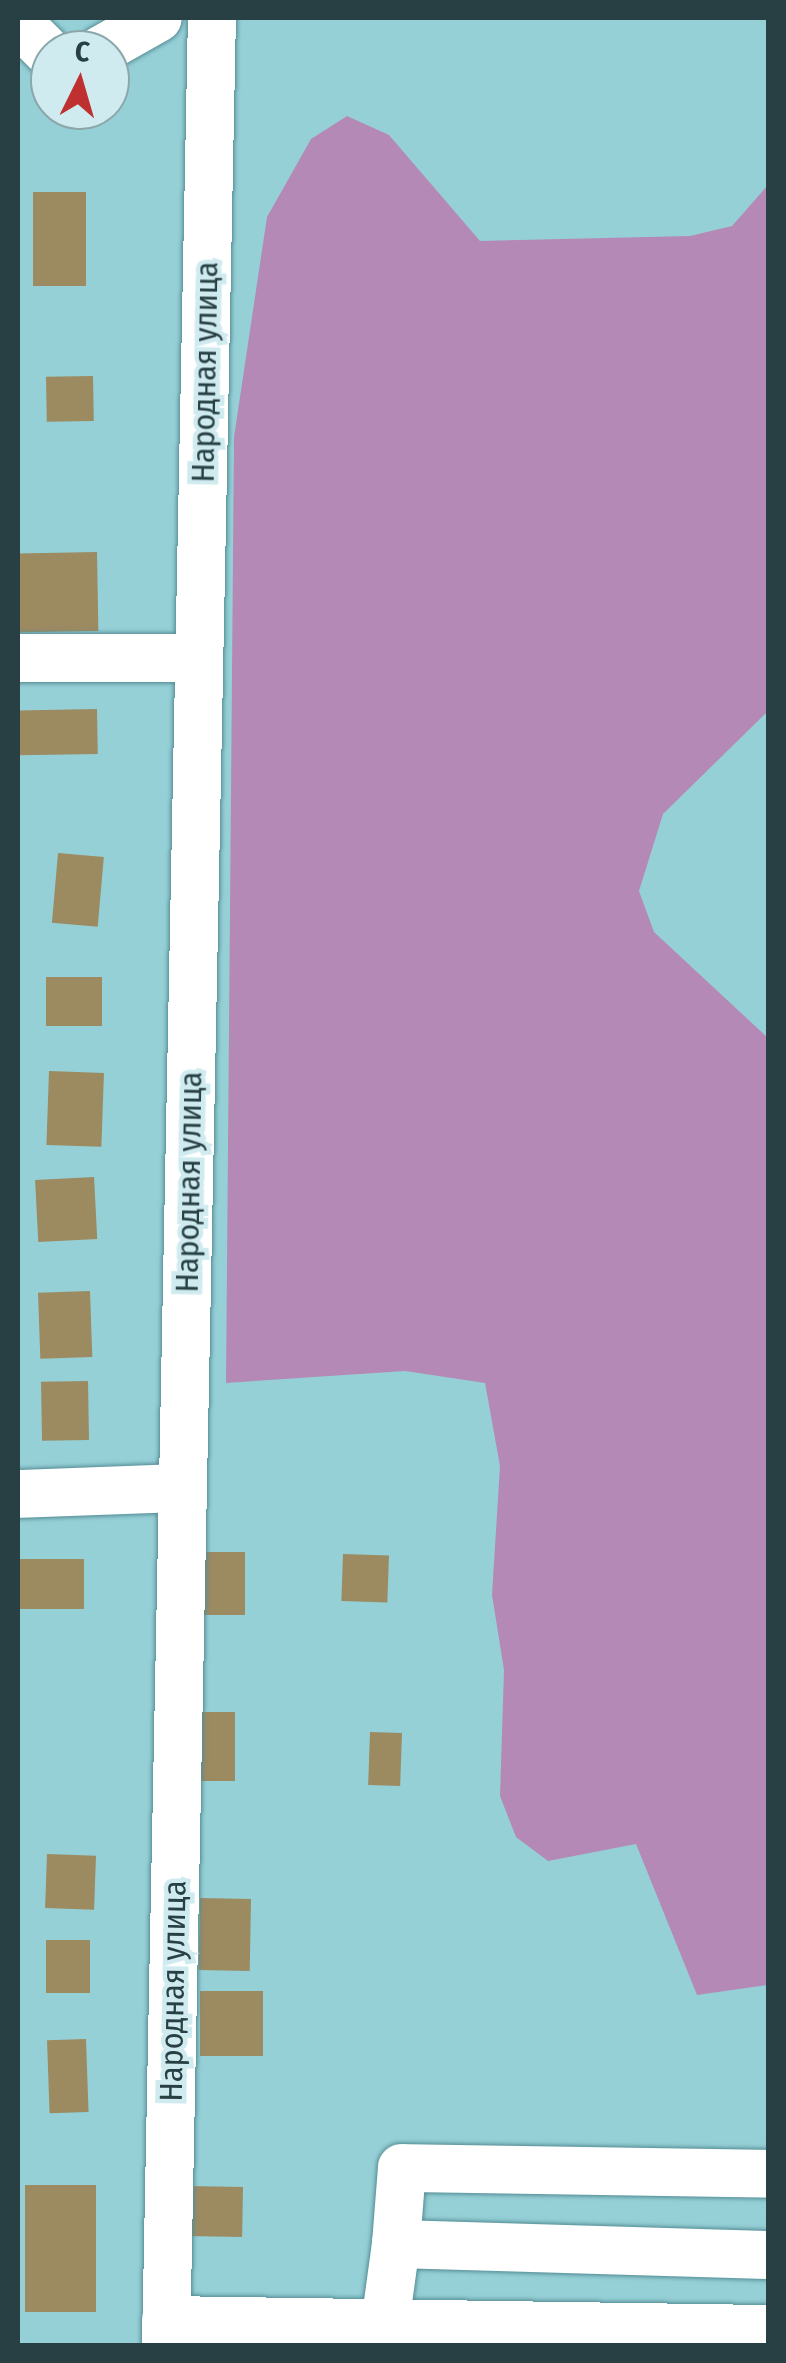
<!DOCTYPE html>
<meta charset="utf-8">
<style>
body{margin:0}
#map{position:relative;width:786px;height:2363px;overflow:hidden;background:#96d0d7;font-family:"Fira Sans Condensed",sans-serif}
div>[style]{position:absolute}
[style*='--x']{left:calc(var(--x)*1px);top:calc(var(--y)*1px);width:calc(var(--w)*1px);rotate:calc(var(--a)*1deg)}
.green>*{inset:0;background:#b589b5}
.building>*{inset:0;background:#9c8a61;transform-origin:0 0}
.roads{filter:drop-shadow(0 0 2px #548d94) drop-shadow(0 0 2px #548d94)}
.minor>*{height:48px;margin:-24px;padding:0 24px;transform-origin:24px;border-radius:24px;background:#fff}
span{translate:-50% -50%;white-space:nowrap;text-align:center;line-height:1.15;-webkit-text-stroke:9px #cfebef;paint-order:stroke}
.street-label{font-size:32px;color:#284043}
.frame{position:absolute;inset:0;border:20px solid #284043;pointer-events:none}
.north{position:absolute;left:30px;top:30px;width:100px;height:100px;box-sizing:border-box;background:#cfebef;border:2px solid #8ca7aa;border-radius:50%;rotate:5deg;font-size:28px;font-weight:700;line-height:40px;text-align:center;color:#284043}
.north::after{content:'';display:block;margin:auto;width:35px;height:45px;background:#bf3030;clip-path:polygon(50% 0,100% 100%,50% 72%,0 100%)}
</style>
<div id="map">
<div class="green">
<i style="clip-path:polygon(347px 116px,389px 135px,480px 241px,690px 236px,732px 226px,768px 185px,768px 711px,663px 814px,639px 891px,654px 932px,768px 1038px,768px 1985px,697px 1995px,636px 1844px,548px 1861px,516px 1837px,500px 1796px,504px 1670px,492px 1595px,500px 1466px,485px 1383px,405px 1371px,226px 1383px,234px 437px,267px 217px,311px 139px)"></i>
</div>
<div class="building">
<i style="left:33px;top:192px;width:53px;height:94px"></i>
<i style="left:93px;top:376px;width:45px;height:47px;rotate:89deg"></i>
<i style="left:97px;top:552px;width:79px;height:79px;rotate:89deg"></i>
<i style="left:97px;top:709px;width:45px;height:79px;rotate:89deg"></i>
<i style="left:58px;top:853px;width:46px;height:70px;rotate:5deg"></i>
<i style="left:46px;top:977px;width:56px;height:49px"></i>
<i style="left:49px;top:1071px;width:55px;height:74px;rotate:2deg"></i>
<i style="left:94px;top:1177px;width:62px;height:59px;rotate:87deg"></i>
<i style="left:90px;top:1291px;width:66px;height:52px;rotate:88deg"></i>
<i style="left:88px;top:1381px;width:59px;height:47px;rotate:89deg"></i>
<i style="left:201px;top:1552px;width:44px;height:63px"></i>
<i style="left:343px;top:1554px;width:46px;height:47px;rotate:2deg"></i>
<i style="left:18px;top:1559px;width:66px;height:50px"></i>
<i style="left:193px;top:1712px;width:42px;height:69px"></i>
<i style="left:370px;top:1732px;width:32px;height:53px;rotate:2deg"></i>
<i style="left:47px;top:1854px;width:49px;height:54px;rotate:2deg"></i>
<i style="left:200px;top:1898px;width:51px;height:72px;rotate:1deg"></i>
<i style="left:90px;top:1940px;width:53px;height:44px;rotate:90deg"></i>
<i style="left:200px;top:1991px;width:63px;height:65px"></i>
<i style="left:86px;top:2039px;width:73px;height:39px;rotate:88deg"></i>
<i style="left:96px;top:2185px;width:127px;height:71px;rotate:90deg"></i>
<i style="left:187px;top:2186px;width:56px;height:50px;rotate:1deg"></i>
</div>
<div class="roads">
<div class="minor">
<i style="--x:18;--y:22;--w:45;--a:45"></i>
<i style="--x:101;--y:50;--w:65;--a:-29.3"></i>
<i style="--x:18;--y:658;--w:181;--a:0"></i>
<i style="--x:18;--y:1494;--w:165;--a:-2.1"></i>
<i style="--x:396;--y:2244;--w:76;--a:-85.5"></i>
<i style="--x:402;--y:2168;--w:366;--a:0.9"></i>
<i style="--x:166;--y:2320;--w:602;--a:0.86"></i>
<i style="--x:166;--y:2346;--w:2328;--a:-88.87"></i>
<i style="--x:382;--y:2346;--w:103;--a:-82.2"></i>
<i style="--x:396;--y:2244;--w:372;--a:1.7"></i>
</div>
</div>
<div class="street-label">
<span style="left:205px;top:372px;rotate:-89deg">Народная улица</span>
<span style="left:189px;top:1182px;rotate:-89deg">Народная улица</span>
<span style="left:173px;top:1991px;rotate:-89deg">Народная улица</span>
</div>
<div class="frame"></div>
<div class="north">С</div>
</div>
